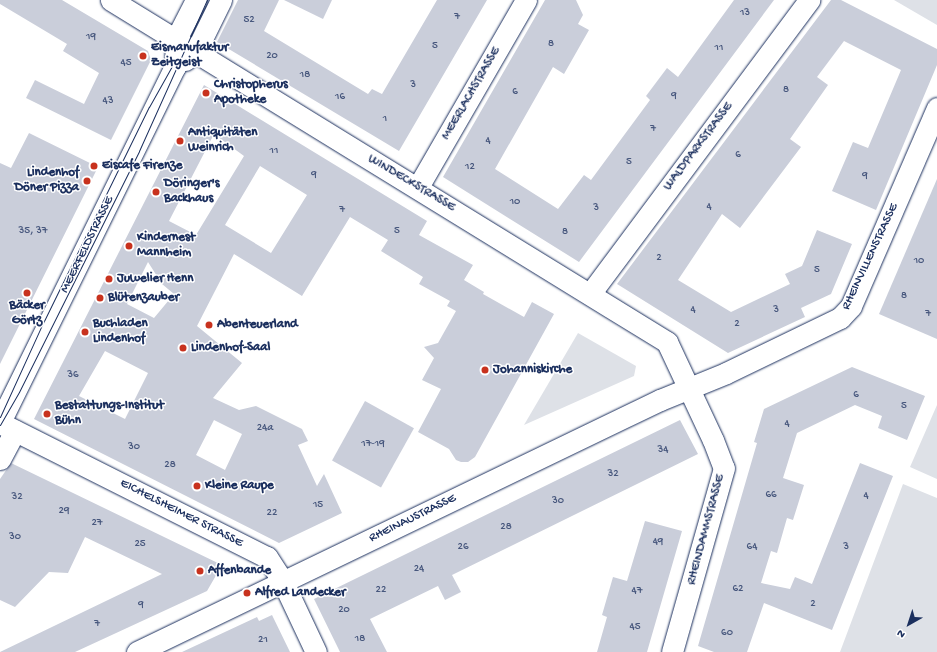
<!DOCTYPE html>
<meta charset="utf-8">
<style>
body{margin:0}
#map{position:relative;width:937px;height:652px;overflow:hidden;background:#fff;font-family:"Gochi Hand",sans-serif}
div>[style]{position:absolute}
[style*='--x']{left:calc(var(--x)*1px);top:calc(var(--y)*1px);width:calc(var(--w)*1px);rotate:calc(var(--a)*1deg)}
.green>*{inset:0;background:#dee1e7}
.building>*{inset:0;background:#caceda;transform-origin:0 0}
.roads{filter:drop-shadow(0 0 1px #1b2f5e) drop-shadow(0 0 1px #1b2f5e)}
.minor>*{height:21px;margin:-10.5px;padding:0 10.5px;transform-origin:10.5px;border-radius:10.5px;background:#fff}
.tram>*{height:1px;margin:-0.5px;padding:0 0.5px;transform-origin:0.5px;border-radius:0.5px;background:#1b2f5e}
.dots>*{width:11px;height:11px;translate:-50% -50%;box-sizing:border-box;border:2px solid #fff;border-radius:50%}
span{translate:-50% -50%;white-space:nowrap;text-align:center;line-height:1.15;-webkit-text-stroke:3px #fff;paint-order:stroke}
.number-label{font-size:11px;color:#47577d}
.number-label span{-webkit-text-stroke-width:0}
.poi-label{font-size:13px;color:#1b2f5e;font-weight:700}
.left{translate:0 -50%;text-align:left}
.right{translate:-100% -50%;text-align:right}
.street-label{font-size:13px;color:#1b2f5e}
.north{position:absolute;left:889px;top:604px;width:40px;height:40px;-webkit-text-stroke:3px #fff;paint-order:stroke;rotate:219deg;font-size:11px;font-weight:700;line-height:16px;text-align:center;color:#1b2f5e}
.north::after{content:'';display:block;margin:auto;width:14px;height:18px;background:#1b2f5e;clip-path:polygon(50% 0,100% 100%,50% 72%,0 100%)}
</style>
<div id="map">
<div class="green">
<i style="clip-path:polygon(894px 0,937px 0,937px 25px)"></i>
<i style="clip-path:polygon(578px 333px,636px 366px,634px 376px,524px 425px)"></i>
<i style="clip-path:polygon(937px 405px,937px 479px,910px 467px)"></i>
<i style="clip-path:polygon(903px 484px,937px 498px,937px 652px,840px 652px)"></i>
</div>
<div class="building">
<i style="clip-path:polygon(0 0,62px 0,148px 51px,151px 60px,111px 140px,26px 98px,35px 80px,84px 104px,99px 73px,63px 51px,67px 44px,0 4px)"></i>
<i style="clip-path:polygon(238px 0,279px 0,264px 31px,368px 94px,372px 89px,382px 94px,437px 0,487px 0,399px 151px,217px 42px)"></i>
<i style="clip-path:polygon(284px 0,332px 0,323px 19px)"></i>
<i style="clip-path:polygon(545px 0,576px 0,583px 15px,578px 24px,589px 30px,564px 74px,553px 67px,495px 169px,558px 209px,584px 175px,591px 180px,650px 100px,646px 96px,667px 68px,678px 77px,734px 0,774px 0,579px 262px,443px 177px)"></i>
<i style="clip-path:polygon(831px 0,841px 0,937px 49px,937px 65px,876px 210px,832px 191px,853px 142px,868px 148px,901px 70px,844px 41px,817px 77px,828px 85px,790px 139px,801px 147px,740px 228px,722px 214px,678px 280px,731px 312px,790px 284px,785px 274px,802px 266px,817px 230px,852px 244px,831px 294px,801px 308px,805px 317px,728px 353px,617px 284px)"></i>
<i style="clip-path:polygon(evenodd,204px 85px,427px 221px,419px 235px,473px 265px,464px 280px,484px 292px,483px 294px,524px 317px,532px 302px,554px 314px,475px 457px,468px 462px,461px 462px,456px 460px,449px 449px,418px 432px,441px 389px,422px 380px,434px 358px,424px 347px,438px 343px,456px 311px,447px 306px,450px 301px,419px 284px,423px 277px,381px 251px,388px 240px,350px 217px,302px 296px,234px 254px,197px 326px,242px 363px,213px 398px,239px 410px,256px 406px,302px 429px,308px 441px,298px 445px,317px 486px,324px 474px,342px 513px,279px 543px,34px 419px,204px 85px,214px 134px,244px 156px,196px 235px,169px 221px,214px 134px,204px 85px,260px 166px,307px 195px,271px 253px,225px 225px,260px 166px,204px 85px,148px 262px,162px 284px,174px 294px,154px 318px,127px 304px,148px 262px,204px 85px,105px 351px,148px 373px,125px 419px,79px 396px,105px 351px,204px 85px,214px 420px,242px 434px,225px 470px,196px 455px,214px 420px)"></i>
<i style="clip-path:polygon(29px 133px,98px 167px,0 364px,0 163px,11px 168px)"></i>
<i style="clip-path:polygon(937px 179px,937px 339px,879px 314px)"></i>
<i style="clip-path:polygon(852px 367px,925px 396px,907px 440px,878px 428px,882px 416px,855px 405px,797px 433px,783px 478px,804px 485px,793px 520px,787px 518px,777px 553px,771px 551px,761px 583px,790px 589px,795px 577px,812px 584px,860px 463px,893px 476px,832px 630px,764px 603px,747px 652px,714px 652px,698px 646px,757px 443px,754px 442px,764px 409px)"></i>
<i style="left:365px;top:401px;width:56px;height:68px;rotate:29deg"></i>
<i style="clip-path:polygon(680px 420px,698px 454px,452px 575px,461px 592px,445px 600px,438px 586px,370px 619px,387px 652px,340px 652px,314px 599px)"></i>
<i style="clip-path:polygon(11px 463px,222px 565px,207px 591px,75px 652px,0 652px,162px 574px,85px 537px,68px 573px,49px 572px,15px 607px,0 600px,0 479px)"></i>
<i style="clip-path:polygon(645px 521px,682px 531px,647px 652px,597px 652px,607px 617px,602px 615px,613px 577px,627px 581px)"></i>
<i style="clip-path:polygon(272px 615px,290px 652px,182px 652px,257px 617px,259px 621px)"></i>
</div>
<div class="roads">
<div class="minor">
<i style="--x:111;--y:0;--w:653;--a:31.6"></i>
<i style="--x:667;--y:342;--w:108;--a:64.9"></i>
<i style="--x:713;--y:440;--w:30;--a:69"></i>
<i style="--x:724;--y:468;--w:191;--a:105.8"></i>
<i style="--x:185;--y:60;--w:14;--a:-39"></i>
<i style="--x:196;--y:51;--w:57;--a:-63.9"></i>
<i style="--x:418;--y:187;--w:216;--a:-60"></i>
<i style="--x:590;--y:294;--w:367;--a:-53.3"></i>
<i style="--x:0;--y:422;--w:396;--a:-63.8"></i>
<i style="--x:175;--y:67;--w:28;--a:-88"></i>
<i style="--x:176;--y:39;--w:44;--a:-62.9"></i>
<i style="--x:0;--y:423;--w:299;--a:26.7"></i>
<i style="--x:267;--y:557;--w:30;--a:57"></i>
<i style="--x:283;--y:582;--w:77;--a:64.8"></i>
<i style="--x:0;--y:459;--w:32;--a:-62"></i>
<i style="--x:137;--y:652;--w:581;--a:-25.73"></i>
<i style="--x:660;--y:400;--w:71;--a:-22.2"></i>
<i style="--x:726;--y:373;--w:127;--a:-25.8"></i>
<i style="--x:840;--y:318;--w:16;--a:-47"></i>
<i style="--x:851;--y:306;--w:216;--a:-66.5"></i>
</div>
</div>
<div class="tram">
<i style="--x:0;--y:417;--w:101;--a:-65.5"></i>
<i style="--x:42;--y:325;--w:243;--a:-63.9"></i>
<i style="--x:149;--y:107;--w:47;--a:-60.7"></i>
<i style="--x:0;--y:425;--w:38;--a:-60"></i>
<i style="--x:19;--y:392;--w:269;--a:-63.5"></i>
<i style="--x:139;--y:151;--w:166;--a:-65.8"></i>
</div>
<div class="dots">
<i style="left:143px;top:56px;background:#c8321e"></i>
<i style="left:206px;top:93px;background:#c8321e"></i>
<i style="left:180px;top:141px;background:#c8321e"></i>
<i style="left:94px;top:166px;background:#c8321e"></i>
<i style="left:87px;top:181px;background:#c8321e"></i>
<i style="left:156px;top:192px;background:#c8321e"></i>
<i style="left:129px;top:246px;background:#c8321e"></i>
<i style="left:109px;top:279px;background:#c8321e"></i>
<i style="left:27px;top:293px;background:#c8321e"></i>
<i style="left:100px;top:298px;background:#c8321e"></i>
<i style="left:209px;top:325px;background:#c8321e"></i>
<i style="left:85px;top:332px;background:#c8321e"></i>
<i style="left:183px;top:348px;background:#c8321e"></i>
<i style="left:485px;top:370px;background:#c8321e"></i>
<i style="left:47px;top:414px;background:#c8321e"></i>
<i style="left:197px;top:486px;background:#c8321e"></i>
<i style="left:200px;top:571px;background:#c8321e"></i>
<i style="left:247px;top:593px;background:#c8321e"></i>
</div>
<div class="number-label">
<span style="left:745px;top:13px">13</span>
<span style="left:457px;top:17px">7</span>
<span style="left:249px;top:20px">52</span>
<span style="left:91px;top:37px">19</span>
<span style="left:551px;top:44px">8</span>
<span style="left:435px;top:46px">5</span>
<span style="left:719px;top:48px">11</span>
<span style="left:272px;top:56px">20</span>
<span style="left:126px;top:63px">45</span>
<span style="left:305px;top:75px">18</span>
<span style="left:413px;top:85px">3</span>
<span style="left:786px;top:90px">8</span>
<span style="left:515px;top:92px">6</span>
<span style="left:674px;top:96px">9</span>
<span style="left:340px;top:97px">16</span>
<span style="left:108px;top:101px">43</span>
<span style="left:385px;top:119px">1</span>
<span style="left:653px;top:129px">7</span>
<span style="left:488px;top:141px">4</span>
<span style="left:274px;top:151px">11</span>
<span style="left:738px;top:155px">6</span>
<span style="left:629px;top:162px">5</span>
<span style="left:470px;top:167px">12</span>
<span style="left:314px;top:175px">9</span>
<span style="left:865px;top:176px">9</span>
<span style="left:515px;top:202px">10</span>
<span style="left:709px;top:207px">4</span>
<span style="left:596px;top:208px">3</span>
<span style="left:342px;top:210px">7</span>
<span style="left:33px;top:231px">35, 37</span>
<span style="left:397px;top:231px">5</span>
<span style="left:565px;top:232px">8</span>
<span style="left:659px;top:258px">2</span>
<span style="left:919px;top:261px">10</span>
<span style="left:817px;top:270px">5</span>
<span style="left:904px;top:296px">8</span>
<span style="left:693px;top:310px">4</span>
<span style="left:776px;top:310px">3</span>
<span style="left:928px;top:314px">7</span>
<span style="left:737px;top:324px">2</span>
<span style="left:73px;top:375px">36</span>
<span style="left:856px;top:395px">6</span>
<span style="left:904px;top:406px">5</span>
<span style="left:787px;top:424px">4</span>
<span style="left:265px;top:428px">24a</span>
<span style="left:373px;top:444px">17-19</span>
<span style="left:134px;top:447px">30</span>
<span style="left:663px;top:450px">34</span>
<span style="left:170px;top:465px">28</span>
<span style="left:613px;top:474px">32</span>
<span style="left:771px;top:495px">66</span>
<span style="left:866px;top:496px">4</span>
<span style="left:17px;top:497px">32</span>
<span style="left:558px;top:501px">30</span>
<span style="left:318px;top:505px">15</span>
<span style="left:64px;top:511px">29</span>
<span style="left:272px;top:513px">22</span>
<span style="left:97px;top:523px">27</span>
<span style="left:506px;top:527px">28</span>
<span style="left:15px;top:537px">30</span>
<span style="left:658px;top:542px">49</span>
<span style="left:140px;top:544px">25</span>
<span style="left:463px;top:547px">26</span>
<span style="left:752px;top:547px">64</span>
<span style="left:846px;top:547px">3</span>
<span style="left:419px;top:569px">24</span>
<span style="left:738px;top:589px">62</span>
<span style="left:381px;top:590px">22</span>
<span style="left:637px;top:591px">47</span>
<span style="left:813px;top:604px">2</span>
<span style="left:141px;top:605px">9</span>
<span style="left:344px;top:610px">20</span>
<span style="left:97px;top:624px">7</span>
<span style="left:635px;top:627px">45</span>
<span style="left:727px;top:633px">60</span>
<span style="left:360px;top:639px">18</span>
<span style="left:263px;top:640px">21</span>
</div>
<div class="poi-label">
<span class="left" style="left:151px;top:56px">Eismanufaktur<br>Zeitgeist</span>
<span class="left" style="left:214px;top:93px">Christopherus<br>Apotheke</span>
<span class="left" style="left:188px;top:141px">Antiquitäten<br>Weinrich</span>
<span class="left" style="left:102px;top:166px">Eiscafe Firenze</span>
<span class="right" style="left:79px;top:181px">Lindenhof<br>Döner Pizza</span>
<span class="left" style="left:164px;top:192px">Döringer's<br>Backhaus</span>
<span class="left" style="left:137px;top:246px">Kindernest<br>Mannheim</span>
<span class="left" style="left:117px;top:279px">Juwelier Henn</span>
<span class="left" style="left:108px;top:298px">Blütenzauber</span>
<span style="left:27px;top:314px">Bäcker<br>Görtz</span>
<span class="left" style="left:93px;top:332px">Buchladen<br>Lindenhof</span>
<span class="left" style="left:217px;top:325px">Abenteuerland</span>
<span class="left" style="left:191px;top:348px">Lindenhof-Saal</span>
<span class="left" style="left:493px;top:370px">Johanniskirche</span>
<span class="left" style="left:55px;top:414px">Bestattungs-Institut<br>Bühn</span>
<span class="left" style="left:205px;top:486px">Kleine Raupe</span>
<span class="left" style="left:208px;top:571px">Affenbande</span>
<span class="left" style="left:255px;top:593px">Alfred Landecker</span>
</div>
<div class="street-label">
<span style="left:472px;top:94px;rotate:-60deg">MEERLACHSTRASSE</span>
<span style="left:699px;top:147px;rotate:-53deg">WALDPARKSTRASSE</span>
<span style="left:411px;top:184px;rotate:31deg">WINDECKSTRASSE</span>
<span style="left:88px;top:245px;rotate:-64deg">MEERFELDSTRASSE</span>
<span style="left:871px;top:257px;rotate:-65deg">RHEINVILLENSTRASSE</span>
<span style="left:181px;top:514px;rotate:27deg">EICHELSHEIMER STRASSE</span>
<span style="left:413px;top:519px;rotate:-26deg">RHEINAUSTRASSE</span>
<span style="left:707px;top:530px;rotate:-75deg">RHEINDAMMSTRASSE</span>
</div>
<div class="north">N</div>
</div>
